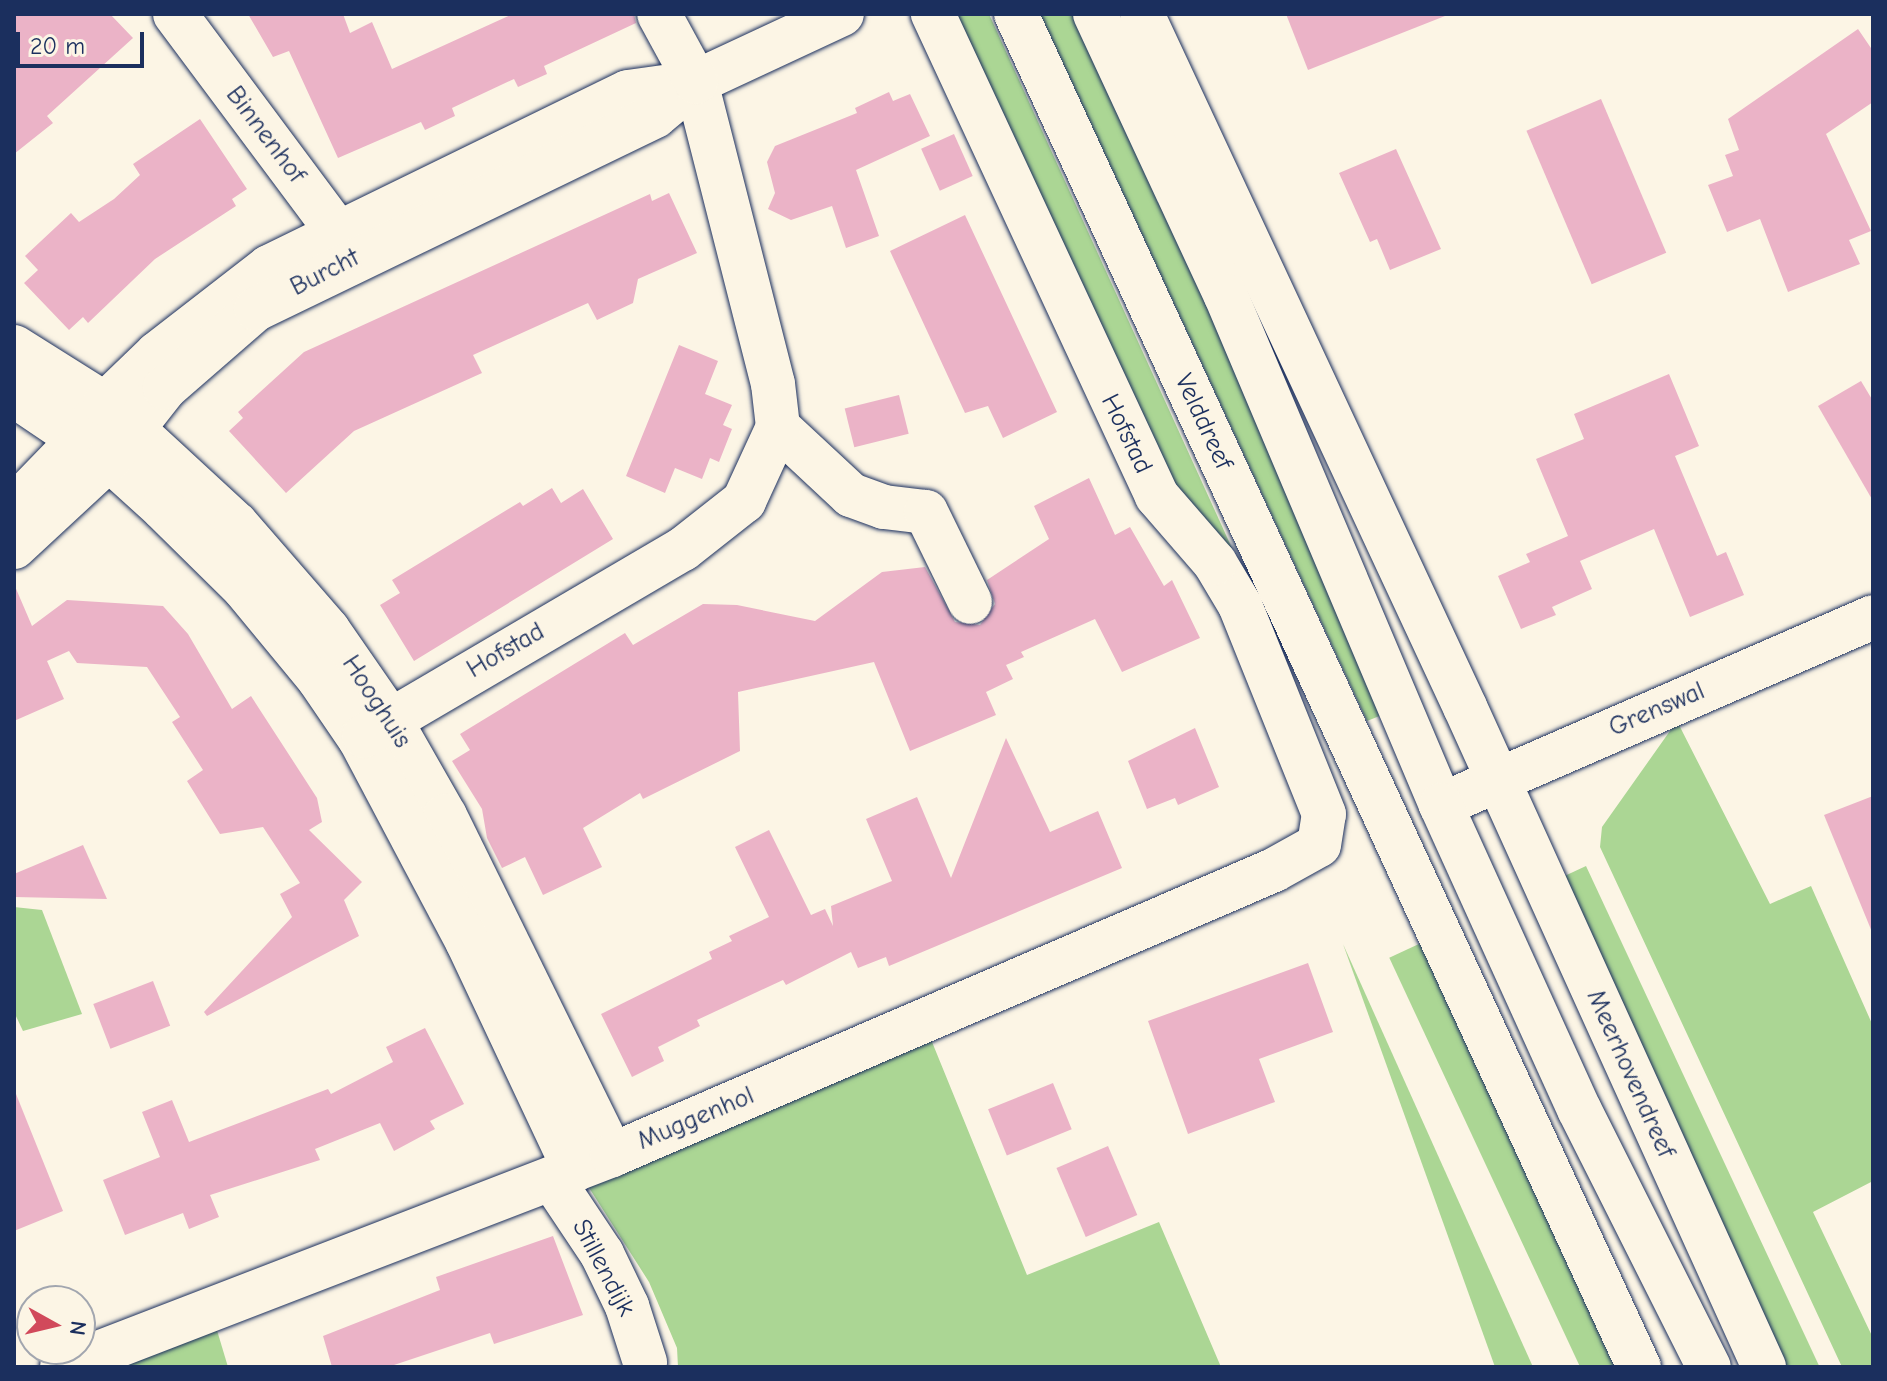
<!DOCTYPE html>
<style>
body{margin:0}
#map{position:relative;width:1887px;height:1381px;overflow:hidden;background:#fcf5e5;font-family:"Comic Neue",sans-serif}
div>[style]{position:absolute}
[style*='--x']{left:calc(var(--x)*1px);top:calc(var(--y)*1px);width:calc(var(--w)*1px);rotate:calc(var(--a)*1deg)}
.green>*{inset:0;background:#abd694;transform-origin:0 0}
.building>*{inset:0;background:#ebb3c7;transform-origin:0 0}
.roads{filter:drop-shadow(0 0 2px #1b2f5e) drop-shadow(0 0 2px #1b2f5e)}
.minor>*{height:44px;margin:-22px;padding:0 22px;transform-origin:22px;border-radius:22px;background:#fcf5e5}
.major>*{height:44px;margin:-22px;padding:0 22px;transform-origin:22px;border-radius:22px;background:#fcf5e5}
span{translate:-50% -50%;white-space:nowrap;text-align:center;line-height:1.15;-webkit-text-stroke:6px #fcf5e5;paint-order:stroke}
.street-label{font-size:26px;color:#1b2f5e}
.frame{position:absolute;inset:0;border:16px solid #1b2f5e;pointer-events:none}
.north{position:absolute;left:16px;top:1285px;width:80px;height:80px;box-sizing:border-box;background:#fcf5e5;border:2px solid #a2a6af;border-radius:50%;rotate:98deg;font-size:22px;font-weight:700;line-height:32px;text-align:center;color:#1b2f5e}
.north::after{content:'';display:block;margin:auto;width:28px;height:36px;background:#d1495b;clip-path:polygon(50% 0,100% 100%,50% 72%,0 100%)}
.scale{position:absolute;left:16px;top:32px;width:128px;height:36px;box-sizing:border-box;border:4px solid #1b2f5e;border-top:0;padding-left:10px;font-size:24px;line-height:28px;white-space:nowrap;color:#1b2f5e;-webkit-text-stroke:6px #fcf5e5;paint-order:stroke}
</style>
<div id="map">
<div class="green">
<i style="clip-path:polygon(950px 14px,989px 14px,1241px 568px,1170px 484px)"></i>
<i style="clip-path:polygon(1040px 14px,1084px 14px,1387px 713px,1367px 721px)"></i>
<i style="clip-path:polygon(1677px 721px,1770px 904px,1811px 886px,1873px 1026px,1873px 1181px,1813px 1212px,1873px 1338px,1873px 1367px,1842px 1367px,1600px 847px,1602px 827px)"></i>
<i style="left:1586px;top:866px;width:552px;height:32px;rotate:65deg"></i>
<i style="clip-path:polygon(14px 907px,42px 910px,82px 1014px,23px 1031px,14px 1012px)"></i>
<i style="left:1421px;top:943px;width:468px;height:35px;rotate:65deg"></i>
<i style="clip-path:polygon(1343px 944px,1533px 1367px,1495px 1367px)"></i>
<i style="clip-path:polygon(930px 1037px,1027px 1275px,1159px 1222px,1221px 1367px,678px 1367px,677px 1348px,649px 1282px,586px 1183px)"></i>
<i style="clip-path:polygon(216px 1327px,228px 1367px,114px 1367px)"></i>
</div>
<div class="building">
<i style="clip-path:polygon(14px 14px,110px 14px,133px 38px,47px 116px,53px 123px,14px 154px)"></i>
<i style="clip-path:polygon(248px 14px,343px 14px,350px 33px,372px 22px,392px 69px,513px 14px,634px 14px,636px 23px,544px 66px,547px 74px,518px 87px,514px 79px,452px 108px,455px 116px,425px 130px,421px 122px,338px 158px,289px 51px,273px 57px)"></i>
<i style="clip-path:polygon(1286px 14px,1444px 14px,1445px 16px,1308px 70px)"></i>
<i style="clip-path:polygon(1858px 29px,1873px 51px,1873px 102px,1826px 134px,1871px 231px,1849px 240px,1860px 264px,1788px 292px,1760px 219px,1727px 232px,1708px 185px,1733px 176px,1725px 155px,1739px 150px,1728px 119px)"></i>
<i style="clip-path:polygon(889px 92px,893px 101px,910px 94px,930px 136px,856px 170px,879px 236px,846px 248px,832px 206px,791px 220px,768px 209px,775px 193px,767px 162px,775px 146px,857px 113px,855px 108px)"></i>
<i style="left:1601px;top:99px;width:167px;height:81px;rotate:67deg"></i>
<i style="clip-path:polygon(200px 119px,247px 189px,232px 199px,236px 206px,155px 259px,88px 323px,83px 317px,69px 330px,24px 283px,38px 270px,25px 256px,71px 213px,79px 222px,114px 199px,140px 175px,133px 164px)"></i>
<i style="left:954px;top:134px;width:46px;height:36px;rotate:66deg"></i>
<i style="clip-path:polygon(1396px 149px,1441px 249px,1390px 270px,1377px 239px,1370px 242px,1339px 173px)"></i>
<i style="clip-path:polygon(669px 193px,697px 253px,638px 279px,633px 303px,597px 320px,588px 303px,473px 355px,482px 373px,354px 431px,286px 493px,229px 431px,243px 418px,238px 412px,304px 352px,650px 194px,652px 201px)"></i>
<i style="clip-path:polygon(965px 215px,1057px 412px,1003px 438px,988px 406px,965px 413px,890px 251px)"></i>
<i style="clip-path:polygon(679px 345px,718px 361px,705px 394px,732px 405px,723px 425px,732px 429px,719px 462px,710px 458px,702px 479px,675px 468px,665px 493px,626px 476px)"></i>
<i style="clip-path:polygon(1669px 374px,1699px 446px,1675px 456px,1717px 556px,1726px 552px,1744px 595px,1690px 617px,1654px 529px,1580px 561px,1592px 589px,1552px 607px,1556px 615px,1521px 629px,1498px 576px,1530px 562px,1526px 554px,1568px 536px,1536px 459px,1584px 439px,1574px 414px)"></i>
<i style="clip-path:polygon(1861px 381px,1873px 401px,1873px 501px,1818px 406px)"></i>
<i style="left:899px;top:395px;width:40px;height:56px;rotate:76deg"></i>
<i style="clip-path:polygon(1089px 478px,1115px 535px,1130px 527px,1164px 586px,1172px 580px,1200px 638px,1122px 672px,1095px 619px,1021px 652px,1024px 657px,1006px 665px,1013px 679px,986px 692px,996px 715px,910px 751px,874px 662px,738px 692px,740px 751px,643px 799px,640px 793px,583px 828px,602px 867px,543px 895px,525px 857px,502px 868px,487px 838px,482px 809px,452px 761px,470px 750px,460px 734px,625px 633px,633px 645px,703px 604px,737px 605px,815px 621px,882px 572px,925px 567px,955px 622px,980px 625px,995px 604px,987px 580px,1049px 539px,1034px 506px)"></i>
<i style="clip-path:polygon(552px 488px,561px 503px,583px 489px,613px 539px,414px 661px,380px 605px,400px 593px,392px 580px,520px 502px,523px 506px)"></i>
<i style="clip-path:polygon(14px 584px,32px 626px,67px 600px,163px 606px,188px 634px,232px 709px,251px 696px,317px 798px,322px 822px,309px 830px,362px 882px,344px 900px,359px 936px,207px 1016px,204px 1012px,292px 917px,280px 894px,300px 883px,263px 827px,220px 834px,187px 781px,203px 770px,172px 722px,180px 717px,147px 667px,77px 663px,69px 651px,47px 661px,64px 699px,14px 721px)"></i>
<i style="clip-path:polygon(1195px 728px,1219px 787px,1178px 805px,1175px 798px,1147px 809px,1128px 761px)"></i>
<i style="clip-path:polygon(1006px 738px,1050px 832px,1098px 811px,1122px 868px,889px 966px,886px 957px,858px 968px,851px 952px,786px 985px,783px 980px,697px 1020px,700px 1026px,658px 1047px,664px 1061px,632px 1077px,601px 1014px,712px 959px,709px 952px,732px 941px,729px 936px,769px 917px,735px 847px,769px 830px,811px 915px,825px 909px,833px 926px,831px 906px,892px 881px,866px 819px,917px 797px,951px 878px)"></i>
<i style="clip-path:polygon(1873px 796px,1873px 932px,1872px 932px,1824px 815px)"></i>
<i style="clip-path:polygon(83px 845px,107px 899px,14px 897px,14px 874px)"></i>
<i style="clip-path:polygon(1308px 963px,1333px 1032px,1259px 1059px,1275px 1102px,1188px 1134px,1148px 1021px)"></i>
<i style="left:153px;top:981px;width:48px;height:64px;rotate:69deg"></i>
<i style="clip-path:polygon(425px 1028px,464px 1104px,430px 1121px,435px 1129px,394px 1151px,380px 1123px,315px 1149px,320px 1160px,210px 1195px,219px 1217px,189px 1229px,183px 1213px,125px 1235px,103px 1180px,160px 1157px,142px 1112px,172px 1100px,189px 1142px,328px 1089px,331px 1094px,393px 1062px,386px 1047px)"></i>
<i style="left:1053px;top:1083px;width:50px;height:70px;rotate:68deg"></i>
<i style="clip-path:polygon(14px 1089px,63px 1211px,14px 1231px)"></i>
<i style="left:1108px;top:1146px;width:75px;height:56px;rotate:67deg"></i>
<i style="clip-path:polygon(553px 1236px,583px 1315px,494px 1344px,490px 1333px,388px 1367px,332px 1367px,323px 1336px,440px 1290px,436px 1277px)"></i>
</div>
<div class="roads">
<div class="minor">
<i style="--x:175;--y:14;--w:269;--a:53.3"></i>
<i style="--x:336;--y:230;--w:28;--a:67"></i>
<i style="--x:1016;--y:14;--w:1490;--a:65.28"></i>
<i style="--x:14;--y:347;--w:107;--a:32.1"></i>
<i style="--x:105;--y:404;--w:39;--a:42"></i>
<i style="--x:134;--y:430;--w:139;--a:42.7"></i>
<i style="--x:236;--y:524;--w:140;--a:49"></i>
<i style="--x:328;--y:630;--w:107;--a:55.3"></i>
<i style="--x:389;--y:718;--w:113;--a:60.3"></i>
<i style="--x:445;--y:816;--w:378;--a:63.8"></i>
<i style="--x:14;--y:395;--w:115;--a:34"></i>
<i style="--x:109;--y:459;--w:73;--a:42.2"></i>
<i style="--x:163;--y:508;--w:114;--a:44.6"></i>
<i style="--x:244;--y:588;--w:118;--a:50.5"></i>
<i style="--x:319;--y:679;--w:73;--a:55.7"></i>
<i style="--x:360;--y:739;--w:229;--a:62.1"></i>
<i style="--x:467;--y:941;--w:253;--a:64.8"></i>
<i style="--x:778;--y:427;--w:100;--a:43"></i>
<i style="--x:851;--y:495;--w:35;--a:20"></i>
<i style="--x:884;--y:507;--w:42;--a:6.8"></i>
<i style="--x:926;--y:512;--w:100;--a:63.9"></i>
<i style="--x:14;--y:507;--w:95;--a:-45.9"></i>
<i style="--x:80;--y:439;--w:43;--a:-54.5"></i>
<i style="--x:105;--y:404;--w:72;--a:-43.9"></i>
<i style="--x:157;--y:354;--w:142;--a:-37.8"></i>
<i style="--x:269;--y:267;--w:399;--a:-26"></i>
<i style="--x:628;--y:92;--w:67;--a:-7.8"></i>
<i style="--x:14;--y:547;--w:129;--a:-42.8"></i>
<i style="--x:109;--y:459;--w:90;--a:-51.7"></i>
<i style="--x:165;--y:388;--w:121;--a:-41"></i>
<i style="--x:256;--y:309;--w:443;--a:-25.8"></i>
<i style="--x:655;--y:116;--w:53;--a:-39.7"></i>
<i style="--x:696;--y:82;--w:161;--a:-25"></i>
<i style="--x:364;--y:736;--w:370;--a:-30.4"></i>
<i style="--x:683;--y:549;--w:78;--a:-38.2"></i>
<i style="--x:744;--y:501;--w:81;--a:-65.3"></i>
<i style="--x:778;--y:427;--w:43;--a:-96.6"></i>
<i style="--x:773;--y:384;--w:312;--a:-104.3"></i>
<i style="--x:696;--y:82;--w:77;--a:-118.6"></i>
<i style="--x:1441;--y:805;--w:471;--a:-23.5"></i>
<i style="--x:552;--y:1179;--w:90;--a:56.3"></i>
<i style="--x:602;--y:1254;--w:58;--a:64.3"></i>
<i style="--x:627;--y:1306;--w:59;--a:72.2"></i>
<i style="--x:62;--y:1367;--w:589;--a:-21.08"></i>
<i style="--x:612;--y:1155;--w:721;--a:-23.29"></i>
<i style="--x:1274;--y:870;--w:51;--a:-29.1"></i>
<i style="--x:1319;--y:845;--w:31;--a:-81"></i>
<i style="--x:1324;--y:814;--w:225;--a:-111.9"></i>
<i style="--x:1240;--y:605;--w:49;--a:-120.8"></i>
<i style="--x:1215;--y:563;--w:89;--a:-130.9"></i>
<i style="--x:1157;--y:496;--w:532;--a:-114.93"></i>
</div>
<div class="major">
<i style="--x:1095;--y:14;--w:311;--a:65.1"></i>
<i style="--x:1226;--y:296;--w:553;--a:67.1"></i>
<i style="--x:1441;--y:805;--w:334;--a:65.6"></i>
<i style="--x:1579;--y:1109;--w:289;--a:63.3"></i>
<i style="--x:1142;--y:14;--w:765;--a:65.01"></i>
<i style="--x:1465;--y:707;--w:725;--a:65.63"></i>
</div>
</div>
<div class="street-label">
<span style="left:265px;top:135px;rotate:53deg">Binnenhof</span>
<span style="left:325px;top:273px;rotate:-27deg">Burcht</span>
<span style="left:1203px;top:422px;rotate:65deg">Velddreef</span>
<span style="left:1126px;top:434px;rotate:64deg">Hofstad</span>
<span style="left:506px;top:651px;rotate:-30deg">Hofstad</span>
<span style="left:376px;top:702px;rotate:57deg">Hooghuis</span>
<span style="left:1657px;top:710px;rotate:-23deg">Grenswal</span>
<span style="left:1630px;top:1074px;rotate:66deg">Meerhovendreef</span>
<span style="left:696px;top:1119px;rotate:-23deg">Muggenhol</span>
<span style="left:603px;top:1268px;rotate:62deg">Stillendijk</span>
</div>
<div class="frame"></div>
<div class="north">N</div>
<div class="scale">20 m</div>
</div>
